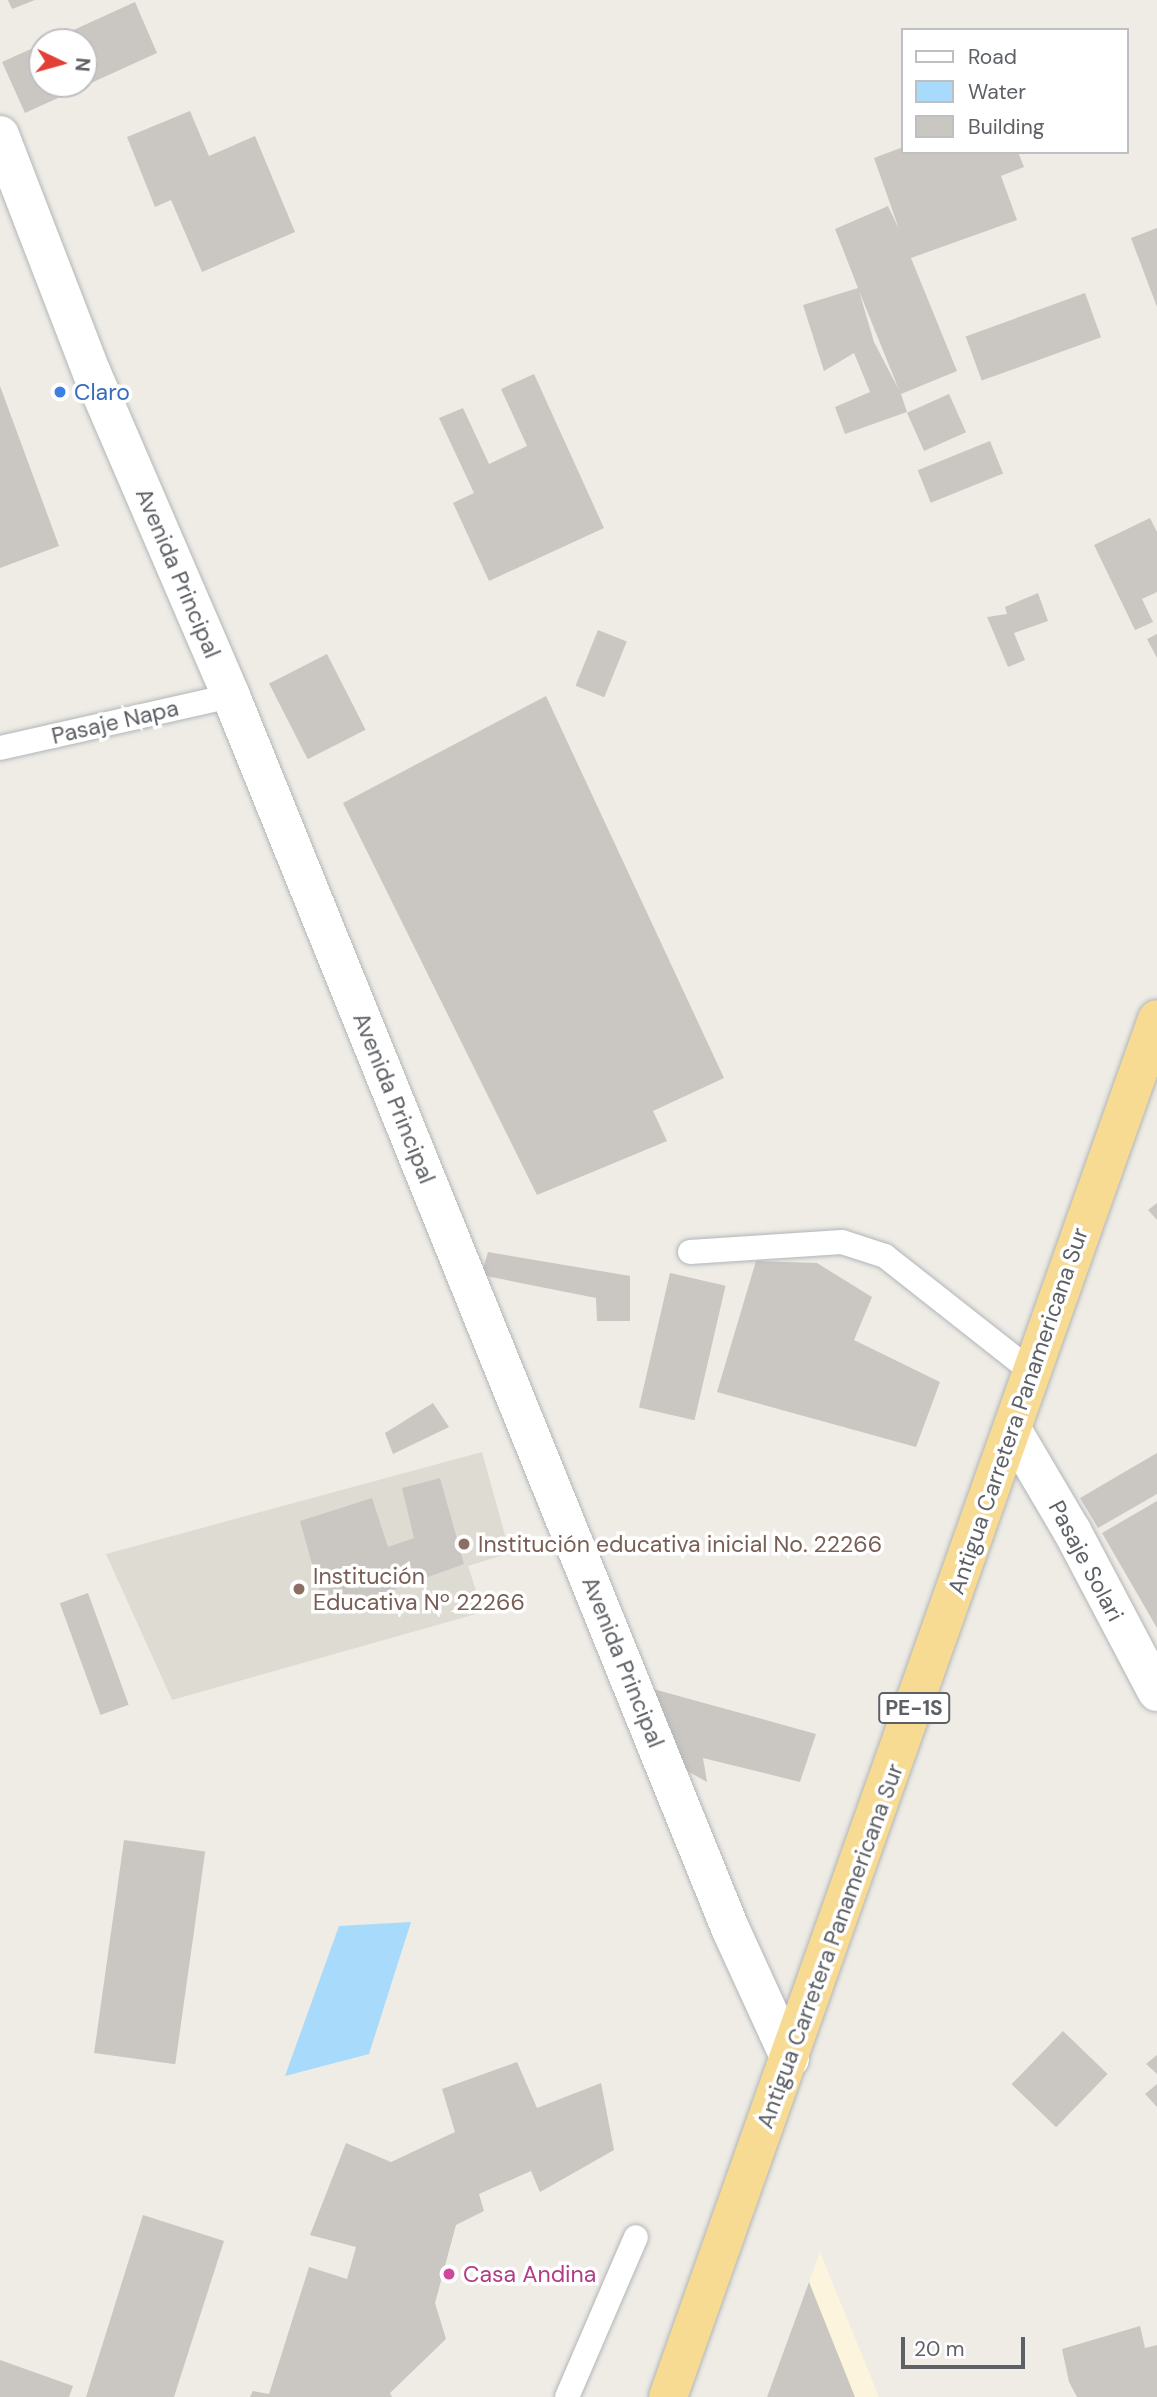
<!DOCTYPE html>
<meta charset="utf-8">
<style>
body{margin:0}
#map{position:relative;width:1157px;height:2397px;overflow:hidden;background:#eeece5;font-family:"DM Sans",sans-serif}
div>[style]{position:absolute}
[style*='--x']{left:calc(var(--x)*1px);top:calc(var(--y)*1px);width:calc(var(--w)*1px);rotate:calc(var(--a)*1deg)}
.commercial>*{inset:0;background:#fcf4dc}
.education>*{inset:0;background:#dedbd3}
.water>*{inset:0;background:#a8dafb}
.building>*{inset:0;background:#cac7c2;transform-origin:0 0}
.roads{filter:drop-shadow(0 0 2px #b2b5b9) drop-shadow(0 0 2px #b2b5b9)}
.lane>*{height:24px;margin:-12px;padding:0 12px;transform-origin:12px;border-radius:12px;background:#fff}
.street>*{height:38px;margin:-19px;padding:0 19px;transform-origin:19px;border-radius:19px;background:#fff}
.secondary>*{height:38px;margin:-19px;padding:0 19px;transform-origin:19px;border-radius:19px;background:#fff}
.highway>*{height:38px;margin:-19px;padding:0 19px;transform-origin:19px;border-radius:19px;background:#f8db92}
.dots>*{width:19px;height:19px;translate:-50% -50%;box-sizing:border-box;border:4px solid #fff;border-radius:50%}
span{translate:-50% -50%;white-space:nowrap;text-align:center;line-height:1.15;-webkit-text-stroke:7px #fff;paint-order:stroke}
.shield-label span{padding:2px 5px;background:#fff;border:2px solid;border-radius:5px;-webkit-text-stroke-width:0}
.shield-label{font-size:21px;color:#5d6065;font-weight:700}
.shop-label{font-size:23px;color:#366cbe}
.left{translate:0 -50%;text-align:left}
.street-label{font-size:23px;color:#5d6065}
.education-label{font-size:23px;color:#785e54}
.hotel-label{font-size:23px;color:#b23c85}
.legend{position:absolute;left:901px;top:28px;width:228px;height:126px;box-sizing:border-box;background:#fff;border:2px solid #bebfc1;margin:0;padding:9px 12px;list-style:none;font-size:21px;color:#5d6065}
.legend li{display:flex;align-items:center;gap:14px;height:35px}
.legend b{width:35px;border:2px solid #bebfc1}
.north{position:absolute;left:28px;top:28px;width:70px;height:70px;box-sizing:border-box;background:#fff;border:2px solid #bebfc1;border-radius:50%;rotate:95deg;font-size:19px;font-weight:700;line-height:28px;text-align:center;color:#5d6065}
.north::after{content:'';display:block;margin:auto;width:24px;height:32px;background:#e23f37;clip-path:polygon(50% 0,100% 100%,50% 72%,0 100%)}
.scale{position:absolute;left:901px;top:2337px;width:124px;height:32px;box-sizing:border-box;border:4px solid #5d6065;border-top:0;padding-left:9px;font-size:21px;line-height:24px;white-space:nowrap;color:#5d6065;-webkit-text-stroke:5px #fff;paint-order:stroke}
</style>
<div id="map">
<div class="commercial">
<i style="clip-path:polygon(820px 2252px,879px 2397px,767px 2397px)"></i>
</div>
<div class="education">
<i style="clip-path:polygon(482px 1452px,510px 1553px,468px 1566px,483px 1612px,172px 1700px,106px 1554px)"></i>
</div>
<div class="water">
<i style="clip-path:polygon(411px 1922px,369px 2054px,285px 2076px,339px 1926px)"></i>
</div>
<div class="building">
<i style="clip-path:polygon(8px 0,35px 0,12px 9px)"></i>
<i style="clip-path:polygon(135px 2px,157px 53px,25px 113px,2px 62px,42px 44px,42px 84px,84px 84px,84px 42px,47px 42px)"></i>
<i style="clip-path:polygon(190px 111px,209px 156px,255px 136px,295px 232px,202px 272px,171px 200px,155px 207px,127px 137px)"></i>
<i style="clip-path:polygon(evenodd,903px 147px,903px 152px,1018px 152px,1024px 167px,1001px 176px,1017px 220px,911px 258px,957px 371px,901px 394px,907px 412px,845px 434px,835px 407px,870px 392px,854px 353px,824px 371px,803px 305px,858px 288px,835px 229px,888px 206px,899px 229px,874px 158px,903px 147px,859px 291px,899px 390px,874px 342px,859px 291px)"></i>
<i style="clip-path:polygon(1157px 228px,1157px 307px,1131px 238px)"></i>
<i style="left:1085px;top:293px;width:47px;height:127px;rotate:70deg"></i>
<i style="clip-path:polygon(534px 374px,604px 528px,489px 581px,453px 503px,474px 493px,439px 418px,463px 408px,489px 464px,527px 446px,501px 389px)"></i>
<i style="clip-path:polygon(0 386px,59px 546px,0 568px)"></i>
<i style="left:949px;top:394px;width:42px;height:46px;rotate:66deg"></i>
<i style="left:990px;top:441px;width:35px;height:78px;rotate:68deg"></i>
<i style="clip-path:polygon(1150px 518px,1157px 532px,1157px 592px,1142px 599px,1153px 622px,1135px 630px,1094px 545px)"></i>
<i style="clip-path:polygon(1038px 593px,1048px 621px,1014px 633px,1025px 660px,1008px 667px,987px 617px,1007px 614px,1005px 607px)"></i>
<i style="left:598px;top:630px;width:31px;height:60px;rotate:22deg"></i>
<i style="clip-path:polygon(1157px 634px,1157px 658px,1147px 639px)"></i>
<i style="left:327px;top:654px;width:85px;height:65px;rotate:63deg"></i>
<i style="clip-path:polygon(546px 696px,724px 1078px,653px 1111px,667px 1141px,537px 1195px,343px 803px)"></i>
<i style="clip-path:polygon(1157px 1203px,1157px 1220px,1148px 1210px)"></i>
<i style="clip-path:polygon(488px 1252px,630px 1276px,630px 1321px,597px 1321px,596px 1298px,481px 1275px)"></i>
<i style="clip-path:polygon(756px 1261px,817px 1263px,872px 1297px,854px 1340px,940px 1382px,916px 1447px,717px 1392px)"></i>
<i style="left:670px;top:1273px;width:57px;height:138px;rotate:13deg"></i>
<i style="clip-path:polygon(433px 1403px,449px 1427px,393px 1454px,385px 1433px)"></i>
<i style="clip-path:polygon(1157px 1453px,1157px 1494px,1098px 1528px,1080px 1498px)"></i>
<i style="clip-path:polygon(440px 1478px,464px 1564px,326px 1614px,300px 1521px,372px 1498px,388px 1547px,414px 1538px,402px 1488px)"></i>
<i style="clip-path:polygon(1157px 1501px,1157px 1628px,1102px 1533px)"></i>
<i style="left:88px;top:1593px;width:119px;height:30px;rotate:70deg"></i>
<i style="clip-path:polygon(646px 1687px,816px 1734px,800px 1782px,703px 1758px,707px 1782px,680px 1767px)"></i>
<i style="left:124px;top:1840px;width:82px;height:215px;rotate:8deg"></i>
<i style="left:1063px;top:2031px;width:62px;height:74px;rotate:44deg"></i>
<i style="clip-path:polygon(1157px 2055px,1157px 2074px,1146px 2064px)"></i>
<i style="clip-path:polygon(517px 2062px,537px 2108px,601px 2083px,614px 2150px,540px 2192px,531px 2171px,479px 2194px,484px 2211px,456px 2225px,435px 2303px,446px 2339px,390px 2393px,392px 2397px,250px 2397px,253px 2391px,269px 2394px,309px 2267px,347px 2279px,356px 2247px,310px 2235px,346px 2143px,391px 2162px,455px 2132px,442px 2089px)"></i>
<i style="clip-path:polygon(1157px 2084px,1157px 2107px,1145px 2094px)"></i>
<i style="clip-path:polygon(143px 2215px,224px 2241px,174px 2397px,86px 2397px)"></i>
<i style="clip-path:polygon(809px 2282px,855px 2397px,767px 2397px)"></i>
<i style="clip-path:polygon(1140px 2326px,1145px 2348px,1157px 2345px,1157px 2397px,1077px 2397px,1069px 2382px,1062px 2349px)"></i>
<i style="clip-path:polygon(0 2360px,73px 2386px,69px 2397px,0 2397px)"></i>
</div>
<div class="roads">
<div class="lane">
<i style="--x:0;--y:748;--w:237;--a:-12.7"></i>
<i style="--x:690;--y:1252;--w:152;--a:-3.8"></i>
<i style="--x:842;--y:1242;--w:45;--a:18"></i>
<i style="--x:885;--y:1256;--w:186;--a:38.2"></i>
<i style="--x:567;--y:2397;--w:174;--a:-66.7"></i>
</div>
<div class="street">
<i style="--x:1013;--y:1431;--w:116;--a:59.5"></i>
<i style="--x:1072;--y:1531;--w:182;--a:62.2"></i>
</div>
<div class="secondary">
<i style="--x:0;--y:135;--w:255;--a:68.9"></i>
<i style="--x:92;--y:373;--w:352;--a:66.7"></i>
<i style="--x:231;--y:696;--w:1329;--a:67.95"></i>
<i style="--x:730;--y:1928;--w:144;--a:65.4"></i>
</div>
<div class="highway">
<i style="--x:668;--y:2397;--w:1462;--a:-70.46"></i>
</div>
</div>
<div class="dots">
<i style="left:60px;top:392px;background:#3f7fe0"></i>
<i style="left:464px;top:1544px;background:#8d6e63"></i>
<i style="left:299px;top:1589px;background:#8d6e63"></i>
<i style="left:449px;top:2274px;background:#d1479c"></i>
</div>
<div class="shield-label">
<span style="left:914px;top:1708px">PE-1S</span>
</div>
<div class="shop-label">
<span class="left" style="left:74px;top:392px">Claro</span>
</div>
<div class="street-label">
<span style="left:178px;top:573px;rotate:67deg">Avenida Principal</span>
<span style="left:115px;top:722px;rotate:-13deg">Pasaje Napa</span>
<span style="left:394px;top:1098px;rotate:68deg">Avenida Principal</span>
<span style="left:1018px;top:1411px;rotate:-71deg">Antigua Carretera Panamericana Sur</span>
<span style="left:1086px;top:1561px;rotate:62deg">Pasaje Solari</span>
<span style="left:623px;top:1662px;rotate:68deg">Avenida Principal</span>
<span style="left:830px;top:1946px;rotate:-70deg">Antigua Carretera Panamericana Sur</span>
</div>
<div class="education-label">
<span class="left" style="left:478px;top:1544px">Institución educativa inicial No. 22266</span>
<span class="left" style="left:313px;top:1589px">Institución<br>Educativa Nº 22266</span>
</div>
<div class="hotel-label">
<span class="left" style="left:463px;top:2274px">Casa Andina</span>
</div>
<ul class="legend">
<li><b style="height:9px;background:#fff"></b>Road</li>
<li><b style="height:19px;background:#a8dafb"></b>Water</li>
<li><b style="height:19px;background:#cac7c2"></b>Building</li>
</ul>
<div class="north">N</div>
<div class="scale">20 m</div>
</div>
